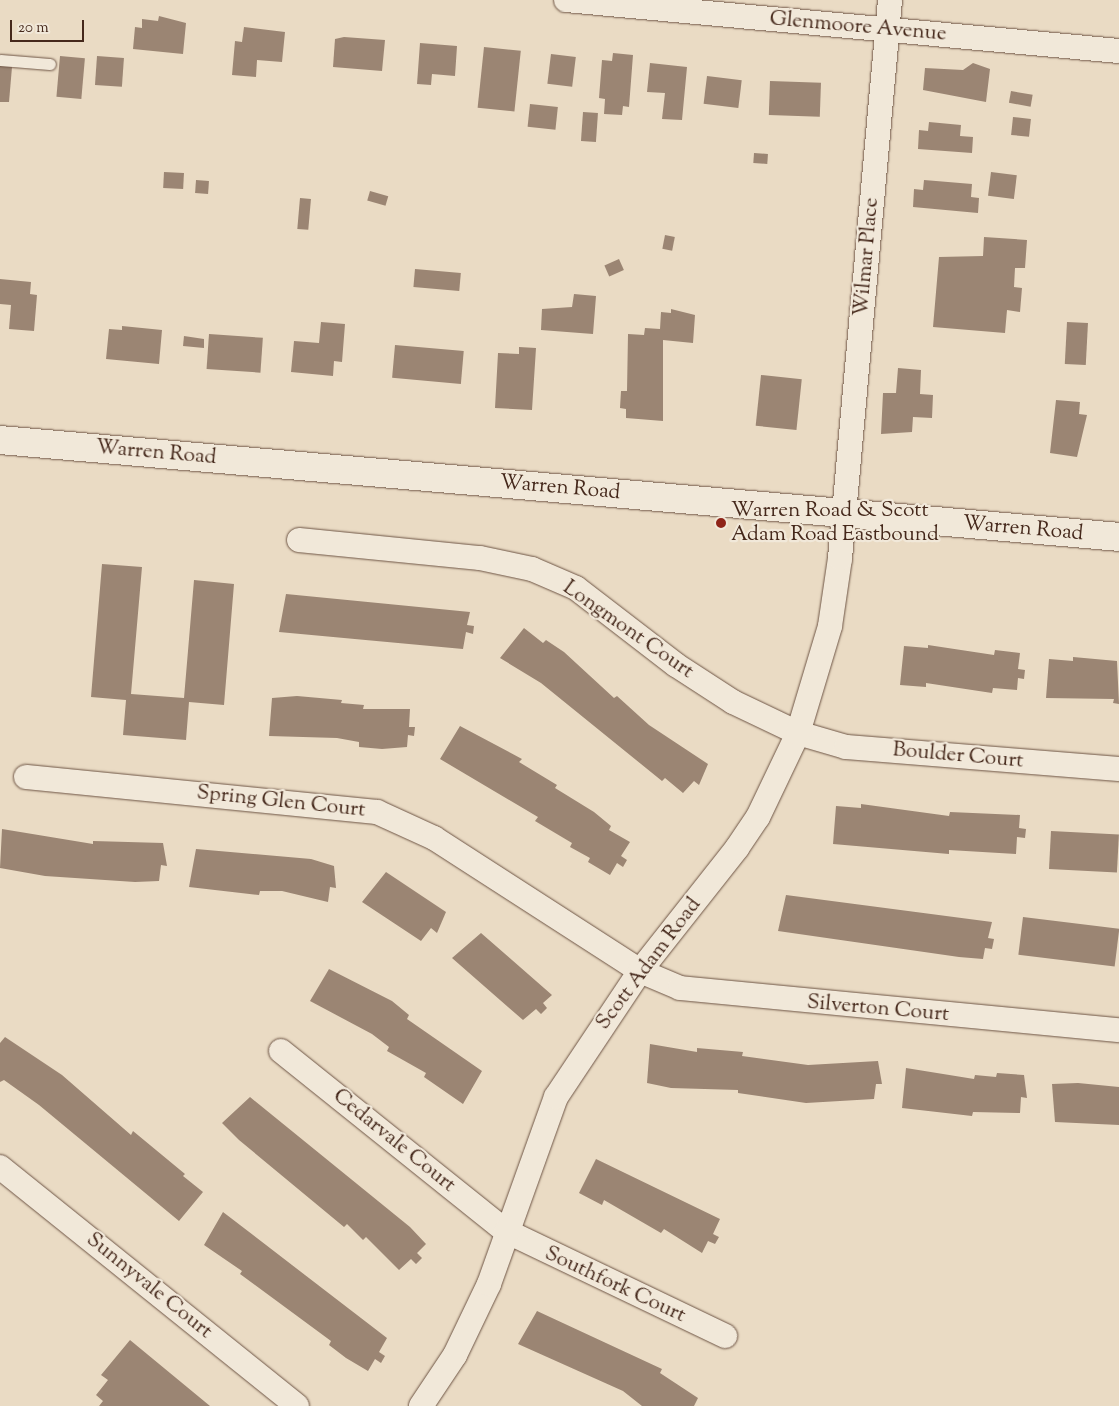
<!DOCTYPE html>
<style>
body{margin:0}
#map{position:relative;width:1119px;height:1406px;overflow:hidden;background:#eadbc4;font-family:"Sorts Mill Goudy",serif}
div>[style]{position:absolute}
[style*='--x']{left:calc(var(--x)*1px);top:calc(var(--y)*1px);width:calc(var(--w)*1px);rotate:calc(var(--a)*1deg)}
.building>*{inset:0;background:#9b8573;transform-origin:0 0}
.roads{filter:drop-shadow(0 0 1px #6e5545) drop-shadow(0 0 1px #6e5545)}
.service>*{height:11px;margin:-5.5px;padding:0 5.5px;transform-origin:5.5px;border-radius:5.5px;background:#f1e8d9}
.minor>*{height:24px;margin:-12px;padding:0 12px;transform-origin:12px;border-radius:12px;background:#f1e8d9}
.tertiary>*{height:28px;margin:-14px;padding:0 14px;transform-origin:14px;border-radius:14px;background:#f1e8d9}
.dots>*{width:14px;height:14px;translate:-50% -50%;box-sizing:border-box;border:2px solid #f1e8d9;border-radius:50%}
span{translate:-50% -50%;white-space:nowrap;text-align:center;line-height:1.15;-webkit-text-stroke:4.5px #f1e8d9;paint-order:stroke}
.street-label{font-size:21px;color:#45281b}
.poi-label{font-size:21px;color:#45281b}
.left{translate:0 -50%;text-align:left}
.scale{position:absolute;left:10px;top:20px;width:74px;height:22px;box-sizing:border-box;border:2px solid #45281b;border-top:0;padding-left:6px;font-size:15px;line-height:18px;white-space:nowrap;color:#45281b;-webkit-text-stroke:4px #f1e8d9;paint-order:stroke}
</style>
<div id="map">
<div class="building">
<i style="clip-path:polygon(159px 16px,186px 23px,183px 54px,133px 49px,135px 27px,142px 28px,142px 19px,158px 21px)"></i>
<i style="clip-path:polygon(244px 27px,285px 32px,282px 62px,257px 60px,256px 77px,232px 75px,235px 41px,242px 42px)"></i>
<i style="clip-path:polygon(344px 37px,385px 40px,382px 71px,333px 67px,335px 39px)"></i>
<i style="clip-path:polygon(420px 43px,457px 46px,455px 76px,432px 74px,431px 85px,417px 84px)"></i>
<i style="left:484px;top:47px;width:37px;height:61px;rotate:6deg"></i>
<i style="clip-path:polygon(613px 53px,633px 55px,629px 107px,623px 106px,622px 115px,604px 114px,605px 99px,599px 98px,602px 60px,612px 61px)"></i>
<i style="left:551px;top:54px;width:25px;height:30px;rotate:7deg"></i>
<i style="left:60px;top:56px;width:25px;height:41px;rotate:5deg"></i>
<i style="left:97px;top:56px;width:27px;height:29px;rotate:4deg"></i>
<i style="clip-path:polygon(650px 63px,687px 67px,682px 120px,662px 119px,665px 93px,647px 92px)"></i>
<i style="clip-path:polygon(973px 63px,990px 69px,986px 102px,923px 90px,925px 68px,963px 70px)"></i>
<i style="clip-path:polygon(0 66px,12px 67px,9px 102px,0 102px)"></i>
<i style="left:707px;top:76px;width:35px;height:28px;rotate:7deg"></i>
<i style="left:770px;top:81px;width:51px;height:34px;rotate:2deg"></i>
<i style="left:1011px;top:91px;width:22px;height:12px;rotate:10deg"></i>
<i style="left:530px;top:104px;width:28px;height:23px;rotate:6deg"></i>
<i style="left:583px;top:112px;width:15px;height:29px;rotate:4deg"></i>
<i style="left:1013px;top:117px;width:18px;height:18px;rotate:6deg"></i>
<i style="clip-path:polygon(929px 122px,961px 125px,960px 136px,973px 137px,972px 153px,918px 149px,919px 130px,928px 131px)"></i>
<i style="left:754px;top:153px;width:14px;height:10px;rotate:4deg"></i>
<i style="left:164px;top:172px;width:20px;height:16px;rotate:3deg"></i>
<i style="left:991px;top:172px;width:26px;height:24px;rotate:7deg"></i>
<i style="left:196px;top:180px;width:13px;height:13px;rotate:4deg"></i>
<i style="clip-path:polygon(924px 180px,972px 184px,971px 197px,979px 198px,978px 213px,913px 207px,914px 189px,923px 190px)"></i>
<i style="left:370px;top:191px;width:19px;height:10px;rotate:16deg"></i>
<i style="left:300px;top:198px;width:11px;height:31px;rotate:5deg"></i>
<i style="left:665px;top:235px;width:10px;height:14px;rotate:11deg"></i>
<i style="clip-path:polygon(984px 237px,1027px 240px,1025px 268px,1015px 268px,1014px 287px,1022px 288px,1020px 312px,1007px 310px,1005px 333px,933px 327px,939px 257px,983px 256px)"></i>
<i style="left:619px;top:259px;width:12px;height:16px;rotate:66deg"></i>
<i style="left:415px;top:269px;width:46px;height:18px;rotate:5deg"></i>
<i style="clip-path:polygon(0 279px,31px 282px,30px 294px,37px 295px,34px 331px,9px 329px,11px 305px,0 304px)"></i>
<i style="clip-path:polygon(574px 294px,596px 296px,593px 334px,541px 330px,542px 309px,572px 307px)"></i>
<i style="clip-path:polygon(671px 309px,695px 315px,693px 343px,663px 340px,663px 421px,626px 418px,626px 409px,620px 408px,621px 391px,627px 391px,628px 334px,644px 335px,645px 328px,660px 329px,661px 312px,671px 313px)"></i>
<i style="clip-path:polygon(321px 322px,345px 324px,342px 362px,334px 361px,333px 376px,291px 372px,294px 341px,319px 343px)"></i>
<i style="left:1067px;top:322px;width:21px;height:42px;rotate:3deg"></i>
<i style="clip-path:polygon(122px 326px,162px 330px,159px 364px,106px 359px,109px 329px,122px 330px)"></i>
<i style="left:209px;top:334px;width:54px;height:35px;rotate:4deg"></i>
<i style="clip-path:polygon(184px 336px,204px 339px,204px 348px,183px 346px)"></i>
<i style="left:395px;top:345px;width:69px;height:33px;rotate:5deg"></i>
<i style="clip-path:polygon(519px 347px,536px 348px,532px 410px,495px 408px,498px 353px,519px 354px)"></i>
<i style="clip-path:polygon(898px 368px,921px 370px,920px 394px,933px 395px,932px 418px,913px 417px,912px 432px,881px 434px,883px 393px,896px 393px)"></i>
<i style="left:761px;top:375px;width:41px;height:51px;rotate:6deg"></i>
<i style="clip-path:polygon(1056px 400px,1080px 402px,1079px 414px,1087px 415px,1077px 457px,1050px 453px)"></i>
<i style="clip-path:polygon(102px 564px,142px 567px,131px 694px,184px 698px,194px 580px,234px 584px,224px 705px,189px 702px,186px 740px,123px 735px,126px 700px,91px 697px)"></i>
<i style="clip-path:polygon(286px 594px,470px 612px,467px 625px,474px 626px,473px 634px,466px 632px,463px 649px,279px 632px)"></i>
<i style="clip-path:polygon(524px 628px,543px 643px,546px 640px,564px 652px,614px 698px,617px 696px,649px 725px,708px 764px,699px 785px,694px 781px,683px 793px,665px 778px,662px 781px,541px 683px,500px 658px)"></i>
<i style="clip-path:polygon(928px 645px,994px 655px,995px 650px,1020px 653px,1018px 669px,1025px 670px,1024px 679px,1018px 678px,1017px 690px,993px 688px,992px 693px,926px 683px,926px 687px,900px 685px,904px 646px,928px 648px)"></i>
<i style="clip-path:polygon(1073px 657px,1117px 661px,1119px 704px,1113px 703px,1114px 699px,1046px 698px,1049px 659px,1073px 661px)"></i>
<i style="clip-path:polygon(297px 696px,342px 700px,341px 703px,364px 705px,363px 709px,410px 709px,409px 727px,415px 727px,414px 736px,408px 735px,407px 747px,382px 749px,359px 747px,359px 742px,337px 738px,269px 736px,272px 698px)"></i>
<i style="clip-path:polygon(460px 726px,522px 759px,519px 762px,557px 785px,555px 788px,594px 812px,611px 826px,609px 830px,630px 842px,621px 856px,627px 860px,623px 867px,617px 863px,610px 875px,588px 862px,590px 858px,570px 847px,572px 843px,535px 821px,538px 817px,440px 759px)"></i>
<i style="clip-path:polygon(861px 804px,949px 816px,950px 812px,1020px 815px,1019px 828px,1026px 829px,1025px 838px,1017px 837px,1016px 854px,949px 850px,949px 854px,833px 844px,836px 806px,861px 808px)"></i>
<i style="clip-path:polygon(2px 829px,93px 844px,93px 841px,163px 843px,167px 866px,161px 865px,159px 881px,135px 882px,45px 876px,0 868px)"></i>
<i style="left:1051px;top:831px;width:68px;height:38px;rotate:3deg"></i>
<i style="clip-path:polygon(196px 849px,311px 859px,334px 866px,336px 888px,330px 887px,328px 902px,282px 891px,260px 891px,259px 895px,189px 887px)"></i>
<i style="clip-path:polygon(386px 872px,446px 912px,437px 933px,431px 928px,421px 941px,362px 902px)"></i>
<i style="clip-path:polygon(786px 895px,992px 922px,988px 938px,994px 939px,992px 949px,985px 948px,983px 959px,959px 957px,778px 931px)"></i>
<i style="left:1023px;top:917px;width:97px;height:38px;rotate:7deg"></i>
<i style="clip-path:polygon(481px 933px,552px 995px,543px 1003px,547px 1008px,541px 1014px,536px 1009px,523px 1020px,452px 958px)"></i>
<i style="clip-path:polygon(329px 969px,392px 1001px,409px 1015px,407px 1019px,482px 1071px,463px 1104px,424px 1077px,426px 1073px,387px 1051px,389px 1047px,372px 1034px,310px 1001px)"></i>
<i style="clip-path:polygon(5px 1037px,62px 1075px,131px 1135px,133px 1131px,185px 1174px,183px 1176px,203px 1192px,179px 1221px,39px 1105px,4px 1080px,0 1082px,0 1043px)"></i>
<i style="clip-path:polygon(650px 1044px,697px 1052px,697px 1048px,743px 1052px,742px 1056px,808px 1065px,878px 1061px,882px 1084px,876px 1084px,874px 1099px,806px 1103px,738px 1093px,738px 1090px,671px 1088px,647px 1083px)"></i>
<i style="clip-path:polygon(906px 1068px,974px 1079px,975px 1075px,996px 1077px,997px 1073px,1024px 1075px,1027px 1098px,1021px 1097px,1020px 1113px,973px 1112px,972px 1116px,902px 1108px)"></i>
<i style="clip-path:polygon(1078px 1083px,1119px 1087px,1119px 1125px,1055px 1122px,1052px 1084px)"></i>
<i style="clip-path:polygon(250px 1097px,410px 1227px,426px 1244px,417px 1253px,422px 1258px,416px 1264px,411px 1259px,399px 1270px,366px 1237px,363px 1240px,347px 1224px,344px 1227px,239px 1140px,222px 1123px)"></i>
<i style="clip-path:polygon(596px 1159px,720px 1219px,713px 1234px,719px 1237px,715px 1244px,708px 1241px,702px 1253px,664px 1229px,661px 1233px,604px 1200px,602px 1205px,579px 1193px)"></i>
<i style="clip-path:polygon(223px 1212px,387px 1338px,379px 1352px,385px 1356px,381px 1363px,375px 1359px,368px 1371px,346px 1358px,329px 1345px,331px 1341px,240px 1274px,242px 1271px,204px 1245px)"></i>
<i style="clip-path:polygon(537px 1311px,662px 1369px,660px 1373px,698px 1398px,694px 1406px,642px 1406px,623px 1391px,518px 1344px)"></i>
<i style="clip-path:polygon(130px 1340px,210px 1406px,99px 1406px,103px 1401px,96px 1395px,108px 1380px,101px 1375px)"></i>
</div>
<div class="roads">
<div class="service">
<i style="--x:0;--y:60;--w:50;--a:4.6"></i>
</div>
<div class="minor">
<i style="--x:566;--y:0;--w:555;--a:5.27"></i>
<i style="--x:299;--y:540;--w:182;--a:5.7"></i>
<i style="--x:480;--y:558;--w:53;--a:11.9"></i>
<i style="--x:532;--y:569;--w:48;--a:23.4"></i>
<i style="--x:576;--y:588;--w:126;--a:37.6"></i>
<i style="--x:676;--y:665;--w:68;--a:33"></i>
<i style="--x:733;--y:702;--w:72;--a:25.5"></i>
<i style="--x:798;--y:733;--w:50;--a:16.3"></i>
<i style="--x:846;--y:747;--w:274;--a:4.6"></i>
<i style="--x:26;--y:777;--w:353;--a:5.7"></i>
<i style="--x:377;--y:812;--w:63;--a:24.5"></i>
<i style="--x:434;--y:838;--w:245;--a:32.8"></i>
<i style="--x:640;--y:971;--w:43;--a:23"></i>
<i style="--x:680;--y:988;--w:441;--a:5.5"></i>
<i style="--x:281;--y:1051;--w:288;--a:38.7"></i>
<i style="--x:506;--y:1231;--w:243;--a:25.6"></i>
<i style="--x:0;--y:1167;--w:381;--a:38.8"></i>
<i style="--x:421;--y:1406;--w:61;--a:-56.3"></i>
<i style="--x:455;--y:1355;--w:79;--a:-64.4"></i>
<i style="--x:489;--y:1284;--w:199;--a:-70.3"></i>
<i style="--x:556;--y:1097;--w:151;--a:-56.3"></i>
<i style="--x:640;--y:971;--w:157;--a:-51.7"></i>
<i style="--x:737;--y:848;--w:37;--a:-56"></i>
<i style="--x:758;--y:817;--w:93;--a:-64.5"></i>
<i style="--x:798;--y:733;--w:112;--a:-73.3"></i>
<i style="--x:830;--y:626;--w:69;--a:-81.6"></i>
<i style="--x:840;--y:558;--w:560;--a:-84.88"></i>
</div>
<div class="tertiary">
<i style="--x:0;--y:440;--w:1123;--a:4.95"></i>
</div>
</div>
<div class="dots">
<i style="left:721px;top:523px;background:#8f2418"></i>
</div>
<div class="street-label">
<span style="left:858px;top:27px;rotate:5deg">Glenmoore Avenue</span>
<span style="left:867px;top:257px;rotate:-85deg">Wilmar Place</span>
<span style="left:156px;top:453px;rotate:5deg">Warren Road</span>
<span style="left:560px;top:488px;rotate:5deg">Warren Road</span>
<span style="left:1023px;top:529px;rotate:5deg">Warren Road</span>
<span style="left:628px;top:630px;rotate:35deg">Longmont Court</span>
<span style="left:958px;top:756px;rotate:5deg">Boulder Court</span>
<span style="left:281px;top:802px;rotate:6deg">Spring Glen Court</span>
<span style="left:649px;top:964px;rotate:-53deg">Scott Adam Road</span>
<span style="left:878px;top:1009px;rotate:5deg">Silverton Court</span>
<span style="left:394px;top:1141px;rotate:39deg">Cedarvale Court</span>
<span style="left:615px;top:1285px;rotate:25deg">Southfork Court</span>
<span style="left:149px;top:1286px;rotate:39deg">Sunnyvale Court</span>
</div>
<div class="poi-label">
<span class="left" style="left:731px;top:523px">Warren Road &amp; Scott<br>Adam Road Eastbound</span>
</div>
<div class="scale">20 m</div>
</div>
